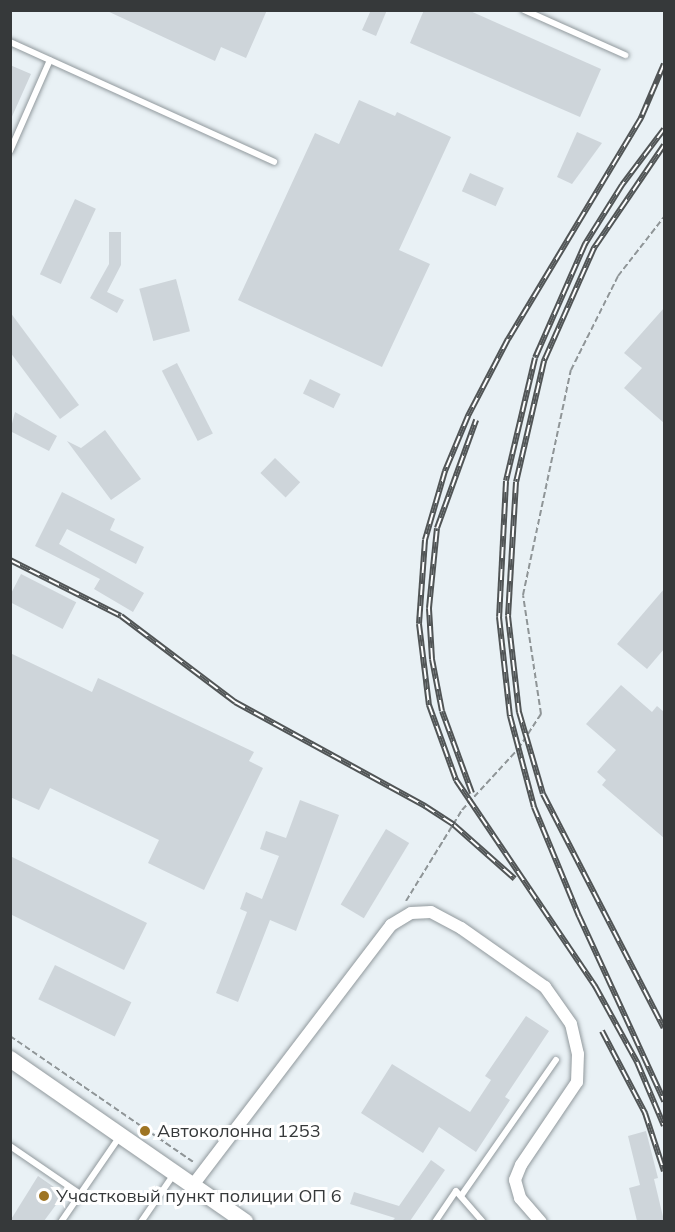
<!DOCTYPE html>
<meta charset="utf-8">
<style>
body{margin:0}
#map{position:relative;width:675px;height:1232px;overflow:hidden;background:#e9f1f5;font-family:Mulish,sans-serif}
div>[style]{position:absolute}
[style*='--x']{left:calc(var(--x)*1px);top:calc(var(--y)*1px);width:calc(var(--w)*1px);rotate:calc(var(--a)*1deg)}
.building>*{inset:0;background:#ced5da;transform-origin:0 0}
.path>*{height:2px;margin-top:-1px;transform-origin:0;background:repeating-linear-gradient(90deg,#8f9597 0 6px,transparent 0 9px)}
.roads{filter:drop-shadow(0 0 2px #91999d) drop-shadow(0 0 2px #91999d)}
.lane>*{height:6px;margin:-3px;padding:0 3px;transform-origin:3px;border-radius:3px;background:#fff}
.street>*{height:12px;margin:-6px;padding:0 6px;transform-origin:6px;border-radius:6px;background:#fff}
.secondary>*{height:16px;margin:-8px;padding:0 8px;transform-origin:8px;border-radius:8px;background:#fff}
.rail>*{height:6px;margin-top:-3px;transform-origin:0;background:repeating-linear-gradient(90deg,#fff 0 11px,#515556 0 22px);box-sizing:border-box;border-block:2px solid #515556}
.dots>*{width:16px;height:16px;translate:-50% -50%;box-sizing:border-box;border:3px solid #fff;border-radius:50%}
span{translate:-50% -50%;white-space:nowrap;text-align:center;line-height:1.15;-webkit-text-stroke:6px #fff;paint-order:stroke}
.poi-label{font-size:18px;color:#36393a}
.left{translate:0 -50%;text-align:left}
.frame{position:absolute;inset:0;border:12px solid #36393a;pointer-events:none}
</style>
<div id="map">
<div class="building">
<i style="clip-path:polygon(105px 10px,267px 10px,246px 58px,221px 47px,215px 61px)"></i>
<i style="clip-path:polygon(371px 10px,387px 10px,376px 36px,362px 30px)"></i>
<i style="clip-path:polygon(424px 10px,468px 10px,601px 69px,580px 117px,410px 43px)"></i>
<i style="clip-path:polygon(10px 65px,31px 74px,10px 121px)"></i>
<i style="clip-path:polygon(359px 100px,395px 116px,397px 112px,451px 137px,399px 250px,430px 264px,382px 367px,238px 300px,315px 133px,339px 144px)"></i>
<i style="clip-path:polygon(577px 132px,602px 143px,572px 184px,557px 177px)"></i>
<i style="left:470px;top:173px;width:37px;height:20px;rotate:24deg"></i>
<i style="left:75px;top:199px;width:23px;height:83px;rotate:25deg"></i>
<i style="clip-path:polygon(109px 232px,121px 232px,121px 265px,107px 292px,124px 300px,117px 313px,90px 298px,109px 264px)"></i>
<i style="left:176px;top:279px;width:54px;height:38px;rotate:75deg"></i>
<i style="clip-path:polygon(664px 308px,664px 423px,624px 388px,642px 368px,624px 353px)"></i>
<i style="clip-path:polygon(10px 312px,79px 405px,60px 419px,10px 352px)"></i>
<i style="left:177px;top:363px;width:79px;height:17px;rotate:63deg"></i>
<i style="left:310px;top:379px;width:34px;height:16px;rotate:26deg"></i>
<i style="clip-path:polygon(15px 412px,57px 436px,49px 451px,10px 431px)"></i>
<i style="clip-path:polygon(105px 430px,141px 479px,111px 500px,67px 441px,81px 448px)"></i>
<i style="left:275px;top:458px;width:35px;height:21px;rotate:44deg"></i>
<i style="clip-path:polygon(62px 492px,115px 519px,110px 530px,144px 547px,136px 564px,67px 529px,59px 544px,144px 593px,133px 612px,94px 589px,100px 579px,35px 546px)"></i>
<i style="left:21px;top:574px;width:62px;height:30px;rotate:27deg"></i>
<i style="clip-path:polygon(664px 589px,664px 649px,647px 669px,617px 644px)"></i>
<i style="clip-path:polygon(10px 653px,92px 692px,98px 678px,254px 752px,249px 761px,263px 768px,204px 890px,148px 863px,159px 840px,50px 788px,39px 810px,10px 797px)"></i>
<i style="clip-path:polygon(621px 685px,652px 712px,657px 706px,664px 712px,664px 838px,602px 785px,606px 780px,597px 772px,616px 750px,586px 724px)"></i>
<i style="clip-path:polygon(300px 800px,339px 815px,296px 931px,270px 920px,238px 1002px,216px 993px,247px 912px,240px 909px,246px 892px,262px 899px,279px 856px,260px 849px,266px 831px,286px 838px)"></i>
<i style="left:386px;top:829px;width:27px;height:88px;rotate:31deg"></i>
<i style="clip-path:polygon(10px 856px,147px 923px,124px 970px,10px 914px)"></i>
<i style="left:55px;top:965px;width:85px;height:38px;rotate:26deg"></i>
<i style="clip-path:polygon(526px 1016px,549px 1031px,505px 1097px,510px 1100px,476px 1152px,439px 1127px,423px 1153px,361px 1113px,392px 1064px,470px 1112px,491px 1080px,485px 1076px)"></i>
<i style="clip-path:polygon(646px 1131px,658px 1178px,654px 1179px,664px 1221px,637px 1221px,629px 1188px,640px 1185px,628px 1136px)"></i>
<i style="clip-path:polygon(431px 1160px,445px 1170px,410px 1221px,392px 1221px,395px 1218px,350px 1204px,354px 1192px,399px 1206px)"></i>
<i style="clip-path:polygon(38px 1176px,64px 1194px,44px 1221px,10px 1221px)"></i>
</div>
<div class="path">
<i style="--x:406;--y:901;--w:107;--a:-58.4"></i>
<i style="--x:462;--y:810;--w:83;--a:-47.4"></i>
<i style="--x:518;--y:749;--w:42;--a:-56.7"></i>
<i style="--x:541;--y:714;--w:120;--a:-98.6"></i>
<i style="--x:523;--y:595;--w:230;--a:-78"></i>
<i style="--x:571;--y:370;--w:105;--a:-63.4"></i>
<i style="--x:618;--y:276;--w:75;--a:-52.1"></i>
<i style="--x:10;--y:1036;--w:224;--a:34.5"></i>
</div>
<div class="roads">
<div class="lane">
<i style="--x:524;--y:10;--w:111;--a:24"></i>
<i style="--x:10;--y:42;--w:290;--a:24.4"></i>
<i style="--x:10;--y:151;--w:99;--a:-66.3"></i>
<i style="--x:10;--y:1146;--w:85;--a:34.4"></i>
<i style="--x:461;--y:1196;--w:166;--a:-55.1"></i>
<i style="--x:61;--y:1222;--w:104;--a:-55.5"></i>
<i style="--x:141;--y:1222;--w:58;--a:-55.5"></i>
<i style="--x:435;--y:1222;--w:37;--a:-56"></i>
<i style="--x:456;--y:1191;--w:41;--a:48.9"></i>
</div>
<div class="street">
<i style="--x:193;--y:1185;--w:327;--a:-52.7"></i>
<i style="--x:391;--y:925;--w:23;--a:-31"></i>
<i style="--x:411;--y:913;--w:20;--a:-3"></i>
<i style="--x:431;--y:912;--w:34;--a:28"></i>
<i style="--x:461;--y:928;--w:103;--a:35.1"></i>
<i style="--x:545;--y:987;--w:45;--a:54.9"></i>
<i style="--x:571;--y:1024;--w:31;--a:77"></i>
<i style="--x:578;--y:1054;--w:28;--a:92"></i>
<i style="--x:577;--y:1082;--w:100;--a:124"></i>
<i style="--x:521;--y:1165;--w:16;--a:112"></i>
<i style="--x:515;--y:1180;--w:19;--a:74"></i>
<i style="--x:520;--y:1198;--w:32;--a:49"></i>
</div>
<div class="secondary">
<i style="--x:10;--y:1059;--w:286;--a:34.7"></i>
</div>
</div>
<div class="rail">
<i style="--x:664;--y:64;--w:59;--a:113.1"></i>
<i style="--x:641;--y:118;--w:258;--a:121"></i>
<i style="--x:508;--y:339;--w:87;--a:117.5"></i>
<i style="--x:468;--y:416;--w:60;--a:112.7"></i>
<i style="--x:445;--y:471;--w:72;--a:106.2"></i>
<i style="--x:425;--y:540;--w:84;--a:94.1"></i>
<i style="--x:419;--y:624;--w:82;--a:83"></i>
<i style="--x:429;--y:705;--w:80;--a:70.2"></i>
<i style="--x:456;--y:780;--w:249;--a:56"></i>
<i style="--x:595;--y:986;--w:87;--a:61.1"></i>
<i style="--x:637;--y:1062;--w:69;--a:67.1"></i>
<i style="--x:664;--y:129;--w:70;--a:126.9"></i>
<i style="--x:622;--y:185;--w:70;--a:122.1"></i>
<i style="--x:585;--y:244;--w:124;--a:113.7"></i>
<i style="--x:535;--y:358;--w:126;--a:103.3"></i>
<i style="--x:506;--y:481;--w:136;--a:92.9"></i>
<i style="--x:499;--y:617;--w:100;--a:83.7"></i>
<i style="--x:510;--y:716;--w:94;--a:75.2"></i>
<i style="--x:534;--y:807;--w:118;--a:67.6"></i>
<i style="--x:579;--y:916;--w:204;--a:65.3"></i>
<i style="--x:664;--y:145;--w:125;--a:124.2"></i>
<i style="--x:594;--y:248;--w:124;--a:113.9"></i>
<i style="--x:544;--y:361;--w:124;--a:103"></i>
<i style="--x:516;--y:482;--w:134;--a:93.4"></i>
<i style="--x:508;--y:616;--w:97;--a:83.5"></i>
<i style="--x:519;--y:712;--w:85;--a:73.7"></i>
<i style="--x:543;--y:794;--w:263;--a:62.7"></i>
<i style="--x:10;--y:560;--w:124;--a:26.8"></i>
<i style="--x:121;--y:616;--w:143;--a:37"></i>
<i style="--x:235;--y:702;--w:217;--a:28.7"></i>
<i style="--x:425;--y:806;--w:35;--a:33"></i>
<i style="--x:454;--y:825;--w:81;--a:41.5"></i>
<i style="--x:472;--y:793;--w:87;--a:-110.1"></i>
<i style="--x:442;--y:711;--w:53;--a:-100.9"></i>
<i style="--x:432;--y:659;--w:51;--a:-93.4"></i>
<i style="--x:429;--y:608;--w:80;--a:-84.3"></i>
<i style="--x:437;--y:528;--w:115;--a:-70.1"></i>
<i style="--x:602;--y:1031;--w:93;--a:62.3"></i>
<i style="--x:645;--y:1113;--w:61;--a:71.9"></i>
</div>
<div class="dots">
<i style="left:145px;top:1131px;background:#9e7422"></i>
<i style="left:44px;top:1196px;background:#9e7422"></i>
</div>
<div class="poi-label">
<span class="left" style="left:157px;top:1131px">Автоколонна 1253</span>
<span class="left" style="left:56px;top:1196px">Участковый пункт полиции ОП 6</span>
</div>
<div class="frame"></div>
</div>
